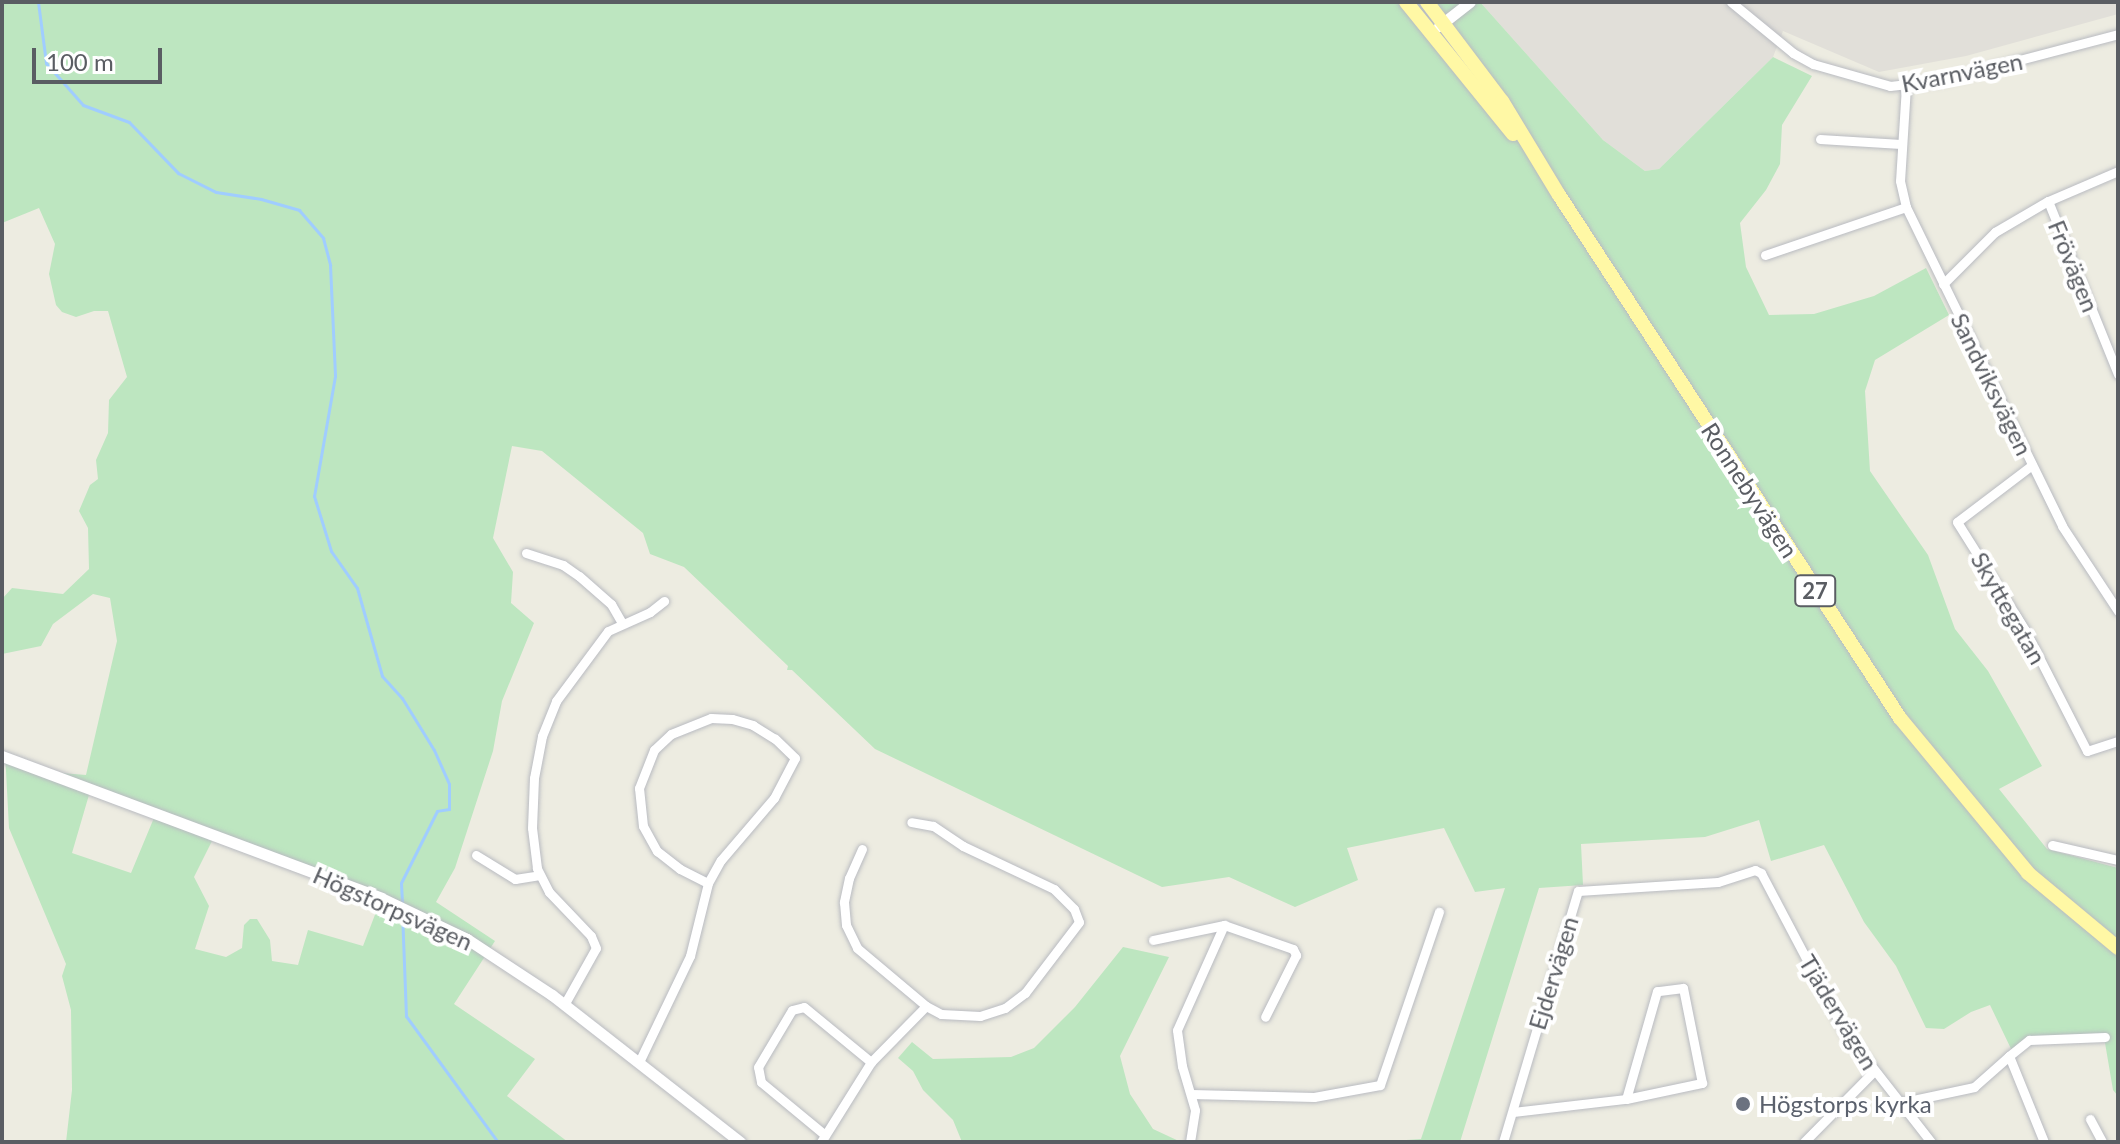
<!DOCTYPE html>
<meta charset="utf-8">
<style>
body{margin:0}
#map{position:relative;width:2120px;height:1144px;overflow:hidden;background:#edece1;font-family:Lato,sans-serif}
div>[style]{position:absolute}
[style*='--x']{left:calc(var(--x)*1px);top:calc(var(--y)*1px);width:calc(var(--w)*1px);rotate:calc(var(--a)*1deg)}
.industrial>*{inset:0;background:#e1dfd9}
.green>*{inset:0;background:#bde6c0}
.stream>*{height:3px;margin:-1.5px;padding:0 1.5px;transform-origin:1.5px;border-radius:1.5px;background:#a0cdff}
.roads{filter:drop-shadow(0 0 2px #b9bbc1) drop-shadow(0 0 2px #b9bbc1)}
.minor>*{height:9px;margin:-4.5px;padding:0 4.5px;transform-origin:4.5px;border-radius:4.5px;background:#fff}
.tertiary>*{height:11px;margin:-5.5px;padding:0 5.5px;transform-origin:5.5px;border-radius:5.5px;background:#fff}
.primary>*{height:14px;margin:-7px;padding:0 7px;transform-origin:7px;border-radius:7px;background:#fff8a5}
.dots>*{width:22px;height:22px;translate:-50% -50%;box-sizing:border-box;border:4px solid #fff;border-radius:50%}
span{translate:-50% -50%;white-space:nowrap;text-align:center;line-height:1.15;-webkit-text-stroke:8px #fff;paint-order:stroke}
.shield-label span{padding:2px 6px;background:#fff;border:2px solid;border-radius:6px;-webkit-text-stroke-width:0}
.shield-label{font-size:22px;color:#5a5d63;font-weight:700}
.street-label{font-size:24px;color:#5a5d63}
.worship-label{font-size:24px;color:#5b616d}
.left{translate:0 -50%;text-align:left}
.frame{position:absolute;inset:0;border:4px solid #5a5d63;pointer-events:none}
.scale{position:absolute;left:32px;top:48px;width:130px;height:36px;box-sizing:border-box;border:4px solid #5a5d63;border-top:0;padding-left:10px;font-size:24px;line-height:28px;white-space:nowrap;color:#5a5d63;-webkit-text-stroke:6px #fff;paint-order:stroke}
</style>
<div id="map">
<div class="industrial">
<i style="clip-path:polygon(1480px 2px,2118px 2px,2118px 14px,1966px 56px,1879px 72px,1783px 31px,1773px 57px,1659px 169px,1645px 171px,1603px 140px)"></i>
</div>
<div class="green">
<i style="clip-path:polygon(evenodd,2px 2px,1480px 2px,1603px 140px,1645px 171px,1659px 169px,1773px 57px,1812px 76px,1782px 125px,1780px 164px,1766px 190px,1740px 223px,1746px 267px,1769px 315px,1814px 314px,1874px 296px,1926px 268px,1949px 315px,1875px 360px,1865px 391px,1870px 471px,1928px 555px,1955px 629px,1988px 671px,2042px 766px,1999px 789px,2047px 849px,2118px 868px,2118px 1096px,2113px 1090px,2104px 1037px,2029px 1040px,2014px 1055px,1990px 1005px,1971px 1012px,1944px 1029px,1926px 1028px,1896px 966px,1864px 922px,1824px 845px,1771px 861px,1759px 820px,1705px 837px,1581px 844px,1583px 885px,1539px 888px,1460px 1142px,1377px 1142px,1421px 1139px,1505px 888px,1475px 892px,1444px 828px,1347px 848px,1358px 880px,1295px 907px,1229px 877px,1162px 887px,875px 749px,792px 670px,787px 670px,788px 666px,684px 567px,650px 554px,643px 533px,542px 451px,512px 446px,493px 538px,513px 572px,511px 603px,534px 623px,502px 701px,493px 751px,455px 868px,436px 902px,495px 941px,454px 1004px,535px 1059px,507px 1096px,568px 1142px,66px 1142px,72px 1090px,71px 1010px,62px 976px,66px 964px,9px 828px,5px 752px,61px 773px,86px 775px,117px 641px,110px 598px,93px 594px,53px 624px,41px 646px,2px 654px,2px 599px,12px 588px,63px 594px,89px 569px,88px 528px,79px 511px,90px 485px,98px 479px,96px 460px,108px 433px,109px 400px,127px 377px,108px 311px,94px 311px,76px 317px,62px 312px,56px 305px,49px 274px,55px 244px,39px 208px,2px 223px,2px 2px,91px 788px,156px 813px,131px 873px,72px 853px,91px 788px,2px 2px,215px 835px,381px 899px,363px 946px,308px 930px,298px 965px,272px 961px,270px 940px,257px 919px,250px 919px,244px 925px,242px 948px,226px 957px,195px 949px,209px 906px,194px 877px,215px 835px)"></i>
<i style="clip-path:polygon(1123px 947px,1169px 957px,1120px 1056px,1130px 1094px,1153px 1129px,1181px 1142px,962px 1142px,953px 1120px,923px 1090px,913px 1071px,898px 1058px,912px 1042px,933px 1059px,1011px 1057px,1034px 1048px,1075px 1007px)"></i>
</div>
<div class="stream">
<i style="--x:38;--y:2;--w:62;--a:82.5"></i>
<i style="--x:46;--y:63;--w:56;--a:48.6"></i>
<i style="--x:83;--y:105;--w:49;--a:20.3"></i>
<i style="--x:129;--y:122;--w:71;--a:46.1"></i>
<i style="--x:178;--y:173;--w:42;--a:26.6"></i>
<i style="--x:216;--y:192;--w:46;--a:8.8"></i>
<i style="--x:261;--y:199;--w:40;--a:16"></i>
<i style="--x:299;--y:210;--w:37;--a:49"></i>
<i style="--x:323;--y:238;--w:28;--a:75"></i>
<i style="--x:330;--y:265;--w:111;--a:87.4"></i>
<i style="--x:335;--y:376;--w:122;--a:99.9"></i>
<i style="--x:314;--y:496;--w:58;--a:72.8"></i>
<i style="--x:331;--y:551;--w:45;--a:54.9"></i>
<i style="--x:357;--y:588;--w:91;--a:74.1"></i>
<i style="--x:382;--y:676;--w:30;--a:48"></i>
<i style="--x:402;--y:698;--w:61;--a:58.4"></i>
<i style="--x:434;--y:750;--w:37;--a:66"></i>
<i style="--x:449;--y:784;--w:25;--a:90"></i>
<i style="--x:449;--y:809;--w:12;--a:171"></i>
<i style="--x:437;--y:811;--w:80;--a:116.6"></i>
<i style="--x:401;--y:883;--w:21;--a:87"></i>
<i style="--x:402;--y:912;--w:104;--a:87.8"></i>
<i style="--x:406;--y:1016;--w:156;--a:53.9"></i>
</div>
<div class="roads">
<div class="minor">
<i style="--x:1731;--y:2;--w:80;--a:39.4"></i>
<i style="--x:1793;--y:53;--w:23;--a:29"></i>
<i style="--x:1813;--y:64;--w:80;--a:15.9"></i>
<i style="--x:1890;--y:86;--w:53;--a:-6.5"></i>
<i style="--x:1943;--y:80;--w:181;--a:-14.7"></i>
<i style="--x:1906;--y:86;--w:95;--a:93.6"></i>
<i style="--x:1900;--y:181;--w:27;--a:77"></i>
<i style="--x:1906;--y:207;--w:355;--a:63.9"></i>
<i style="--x:2062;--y:526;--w:102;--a:56.6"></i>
<i style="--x:1820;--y:139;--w:81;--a:3.5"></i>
<i style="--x:2048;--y:201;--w:187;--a:68"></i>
<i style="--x:1765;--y:255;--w:149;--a:-18.8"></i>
<i style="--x:1943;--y:284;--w:74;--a:-45"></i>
<i style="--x:1995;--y:232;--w:61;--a:-30.3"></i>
<i style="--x:2048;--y:201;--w:76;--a:-23.2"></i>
<i style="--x:2032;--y:465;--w:94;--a:142.8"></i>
<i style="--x:1957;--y:522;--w:128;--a:57.8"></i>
<i style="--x:2025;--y:630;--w:136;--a:62.9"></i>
<i style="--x:2087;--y:751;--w:33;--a:-18"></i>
<i style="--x:526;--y:553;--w:39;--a:18"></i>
<i style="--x:563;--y:565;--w:19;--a:35"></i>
<i style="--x:579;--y:576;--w:43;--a:41.2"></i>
<i style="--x:611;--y:604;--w:22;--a:60"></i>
<i style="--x:2052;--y:845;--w:68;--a:12.8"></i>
<i style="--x:862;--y:849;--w:32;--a:114"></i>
<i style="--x:849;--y:878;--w:25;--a:102"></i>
<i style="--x:844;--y:902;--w:23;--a:85"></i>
<i style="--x:846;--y:925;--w:25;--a:64"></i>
<i style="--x:857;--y:948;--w:90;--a:40"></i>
<i style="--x:926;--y:1006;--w:17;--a:28"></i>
<i style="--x:941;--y:1014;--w:39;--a:3"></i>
<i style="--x:980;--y:1016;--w:26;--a:-18"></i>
<i style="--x:1005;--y:1008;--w:25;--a:-37"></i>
<i style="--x:1025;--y:993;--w:89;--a:-52.7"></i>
<i style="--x:1079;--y:922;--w:14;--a:-111"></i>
<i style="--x:1074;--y:909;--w:28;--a:-135"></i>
<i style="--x:1054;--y:889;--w:101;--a:-154.7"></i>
<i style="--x:963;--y:846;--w:36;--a:-146"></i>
<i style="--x:933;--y:826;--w:22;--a:-170"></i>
<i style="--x:476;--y:855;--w:46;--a:31.6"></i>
<i style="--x:515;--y:879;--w:25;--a:-9"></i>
<i style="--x:1153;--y:940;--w:73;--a:-11.9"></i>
<i style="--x:564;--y:1005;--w:65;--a:-60.7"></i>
<i style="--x:596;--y:948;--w:13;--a:-113"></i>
<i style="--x:591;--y:936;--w:61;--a:-133.7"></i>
<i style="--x:549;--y:892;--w:27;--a:-117"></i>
<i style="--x:537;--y:868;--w:40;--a:-97.1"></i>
<i style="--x:532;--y:828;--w:50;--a:-87.7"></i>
<i style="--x:534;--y:778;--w:43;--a:-79.2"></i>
<i style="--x:542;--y:736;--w:38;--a:-68"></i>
<i style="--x:556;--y:701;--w:87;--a:-53.4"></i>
<i style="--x:608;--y:631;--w:46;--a:-24.3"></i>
<i style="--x:650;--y:612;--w:18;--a:-38"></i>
<i style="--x:639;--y:1062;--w:118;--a:-64.3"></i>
<i style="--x:690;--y:956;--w:75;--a:-76.1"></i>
<i style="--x:708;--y:883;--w:26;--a:-61"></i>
<i style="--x:721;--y:860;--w:82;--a:-49.5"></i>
<i style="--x:774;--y:798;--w:45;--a:-62.3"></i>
<i style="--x:795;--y:758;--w:28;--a:-136"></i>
<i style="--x:775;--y:739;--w:26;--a:-148"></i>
<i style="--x:753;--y:725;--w:22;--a:-164"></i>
<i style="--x:732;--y:719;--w:21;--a:-177"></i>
<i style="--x:711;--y:718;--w:43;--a:158.2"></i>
<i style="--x:671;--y:734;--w:23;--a:137"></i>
<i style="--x:654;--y:750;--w:41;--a:111.5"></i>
<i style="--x:639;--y:788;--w:38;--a:84"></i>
<i style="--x:643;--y:826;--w:29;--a:61"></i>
<i style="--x:657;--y:851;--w:29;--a:38"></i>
<i style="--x:680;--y:869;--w:31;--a:27"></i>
<i style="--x:1191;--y:1094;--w:123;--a:1.4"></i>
<i style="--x:1314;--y:1097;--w:67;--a:-10.3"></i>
<i style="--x:1380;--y:1085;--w:183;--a:-71.2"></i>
<i style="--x:1899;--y:1103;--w:77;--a:-12"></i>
<i style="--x:1974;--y:1087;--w:47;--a:-41.5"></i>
<i style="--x:1513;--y:1112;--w:114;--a:-6.6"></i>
<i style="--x:1626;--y:1099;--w:78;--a:-11.9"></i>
<i style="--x:1702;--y:1083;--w:97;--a:-101.3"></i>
<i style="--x:1683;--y:988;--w:26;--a:173"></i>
<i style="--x:1657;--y:991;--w:112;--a:106"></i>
<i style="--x:2090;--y:1119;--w:26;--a:62"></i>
<i style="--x:825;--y:1135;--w:83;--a:-140.4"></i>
<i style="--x:761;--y:1082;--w:15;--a:-101"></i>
<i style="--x:758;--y:1067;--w:66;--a:-59.2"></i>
<i style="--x:792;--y:1010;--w:12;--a:-14"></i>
<i style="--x:804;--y:1007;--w:87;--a:39.4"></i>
<i style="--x:821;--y:1142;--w:94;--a:-58"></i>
<i style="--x:871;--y:1062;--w:78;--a:-45.5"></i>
<i style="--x:1190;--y:1142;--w:32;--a:-81"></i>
<i style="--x:1195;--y:1110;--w:46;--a:-106.5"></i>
<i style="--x:1182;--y:1066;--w:36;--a:-98"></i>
<i style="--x:1177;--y:1030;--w:115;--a:-65.9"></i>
<i style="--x:1224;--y:925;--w:73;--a:19.2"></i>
<i style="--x:1293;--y:949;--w:7;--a:63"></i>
<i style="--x:1296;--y:955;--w:69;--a:116.6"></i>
<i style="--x:1503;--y:1142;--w:262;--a:-73.4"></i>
<i style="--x:1578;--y:891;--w:140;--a:-3.7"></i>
<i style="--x:1718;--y:882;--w:39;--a:-18"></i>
<i style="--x:1755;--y:870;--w:7;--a:27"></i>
<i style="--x:1761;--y:873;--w:180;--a:62.2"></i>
<i style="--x:1845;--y:1032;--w:140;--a:52"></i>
<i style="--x:1804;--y:1142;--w:98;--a:-45.4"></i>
<i style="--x:2044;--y:1142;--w:93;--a:-112.1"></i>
<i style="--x:2009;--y:1056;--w:26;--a:-39"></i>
<i style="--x:2029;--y:1040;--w:76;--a:-2.3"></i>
</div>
<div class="tertiary">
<i style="--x:1439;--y:26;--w:39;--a:-38"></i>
<i style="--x:2;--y:756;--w:405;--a:20.5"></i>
<i style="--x:381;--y:898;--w:95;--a:25.5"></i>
<i style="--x:467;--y:939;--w:102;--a:33.4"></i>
<i style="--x:552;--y:995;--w:239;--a:38"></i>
</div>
<div class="primary">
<i style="--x:1406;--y:2;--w:170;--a:51"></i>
<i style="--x:1427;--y:2;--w:124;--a:52.9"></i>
<i style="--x:1502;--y:101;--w:110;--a:58.8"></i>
<i style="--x:1559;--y:195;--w:624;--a:56.9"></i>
<i style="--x:1900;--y:718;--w:201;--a:50.4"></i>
<i style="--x:2028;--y:873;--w:117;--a:39.8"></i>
</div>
</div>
<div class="dots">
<i style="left:1743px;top:1104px;background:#6b7280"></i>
</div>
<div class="shield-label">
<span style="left:1815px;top:591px">27</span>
</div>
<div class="street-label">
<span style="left:1962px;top:72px;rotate:-11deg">Kvarnvägen</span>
<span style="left:2074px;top:266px;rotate:68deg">Frövägen</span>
<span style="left:1992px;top:384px;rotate:64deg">Sandviksvägen</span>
<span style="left:1750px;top:490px;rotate:57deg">Ronnebyvägen</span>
<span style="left:2009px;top:608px;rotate:60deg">Skyttegatan</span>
<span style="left:393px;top:908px;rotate:24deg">Högstorpsvägen</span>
<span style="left:1553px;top:973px;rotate:-73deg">Ejdervägen</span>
<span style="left:1839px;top:1012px;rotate:59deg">Tjädervägen</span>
</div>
<div class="worship-label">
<span class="left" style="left:1759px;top:1104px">Högstorps kyrka</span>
</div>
<div class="frame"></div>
<div class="scale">100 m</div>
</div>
